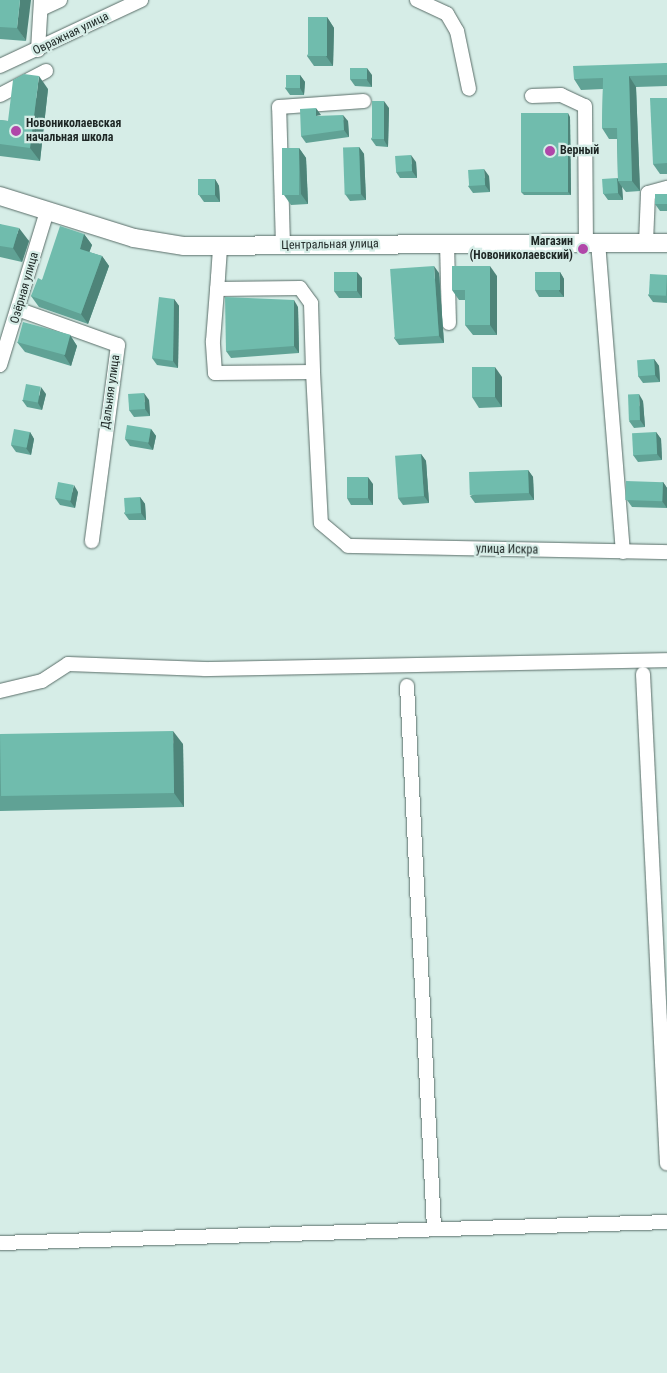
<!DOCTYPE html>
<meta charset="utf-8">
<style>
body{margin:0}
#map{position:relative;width:667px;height:1373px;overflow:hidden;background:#d6ede7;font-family:"Roboto Condensed",sans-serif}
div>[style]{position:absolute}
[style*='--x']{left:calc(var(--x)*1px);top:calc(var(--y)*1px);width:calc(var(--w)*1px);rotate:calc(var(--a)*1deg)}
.roads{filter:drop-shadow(0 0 1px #596d68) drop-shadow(0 0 1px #596d68)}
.minor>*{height:14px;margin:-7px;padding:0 7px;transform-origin:7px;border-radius:7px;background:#fff}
.major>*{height:18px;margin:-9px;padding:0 9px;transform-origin:9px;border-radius:9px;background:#fff}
.wall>*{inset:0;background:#60a295}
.shaded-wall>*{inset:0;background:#4e8479}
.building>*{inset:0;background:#70bcad;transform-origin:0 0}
.dots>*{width:14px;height:14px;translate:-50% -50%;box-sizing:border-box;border:2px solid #d6ede7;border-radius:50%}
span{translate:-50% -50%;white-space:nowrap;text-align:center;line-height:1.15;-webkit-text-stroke:4.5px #d6ede7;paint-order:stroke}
.street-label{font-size:12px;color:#1e2725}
.poi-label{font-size:12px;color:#1e2725;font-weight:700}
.left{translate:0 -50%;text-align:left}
.right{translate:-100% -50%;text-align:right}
</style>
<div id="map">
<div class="roads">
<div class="minor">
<i style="--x:417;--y:0;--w:33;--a:25"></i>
<i style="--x:447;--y:14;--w:20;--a:60"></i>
<i style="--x:457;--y:31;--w:59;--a:78.3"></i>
<i style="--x:41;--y:9;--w:21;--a:-25"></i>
<i style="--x:38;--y:50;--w:50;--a:-86.6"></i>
<i style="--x:0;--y:66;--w:156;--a:-25.1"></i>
<i style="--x:0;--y:95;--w:52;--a:-27.6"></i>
<i style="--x:532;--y:96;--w:29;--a:-2"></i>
<i style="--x:561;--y:95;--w:26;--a:25"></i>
<i style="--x:585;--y:106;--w:136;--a:89.6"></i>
<i style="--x:598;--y:242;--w:311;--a:85.4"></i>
<i style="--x:447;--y:243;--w:80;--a:88.6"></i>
<i style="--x:646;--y:243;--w:50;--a:-87.7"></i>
<i style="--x:648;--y:193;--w:20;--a:-15"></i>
<i style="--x:283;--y:246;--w:139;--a:-91.6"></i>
<i style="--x:279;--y:107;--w:85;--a:-4"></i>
<i style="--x:217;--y:289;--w:83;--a:-0.7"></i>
<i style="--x:300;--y:288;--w:19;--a:54"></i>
<i style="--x:311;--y:303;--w:69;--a:88.3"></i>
<i style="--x:313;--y:372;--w:98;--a:179.4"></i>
<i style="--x:215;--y:373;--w:32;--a:-94"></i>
<i style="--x:213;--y:341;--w:64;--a:-85.5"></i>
<i style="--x:218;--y:277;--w:30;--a:-86"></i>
<i style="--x:20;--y:310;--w:104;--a:19.7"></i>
<i style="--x:118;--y:345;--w:198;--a:97.6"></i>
<i style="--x:0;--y:365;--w:161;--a:-73"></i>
<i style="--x:313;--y:372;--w:151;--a:87"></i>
<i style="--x:321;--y:523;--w:35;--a:40"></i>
<i style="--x:348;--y:546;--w:319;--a:1.1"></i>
<i style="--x:643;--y:674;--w:490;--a:87.2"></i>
<i style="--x:407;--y:686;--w:544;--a:87.15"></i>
<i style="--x:0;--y:691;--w:43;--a:-13.4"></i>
<i style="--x:42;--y:681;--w:31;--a:-33"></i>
<i style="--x:68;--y:664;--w:137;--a:2.1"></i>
<i style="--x:205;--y:669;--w:462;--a:-1.1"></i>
<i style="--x:0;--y:1243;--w:667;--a:-1.8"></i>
</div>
<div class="major">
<i style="--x:0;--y:196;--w:140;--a:17.4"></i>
<i style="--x:134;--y:238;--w:51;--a:9.1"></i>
<i style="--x:184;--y:246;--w:483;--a:-0.4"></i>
</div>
</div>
<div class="wall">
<i style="clip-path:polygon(0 0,26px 41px,0 39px)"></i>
<i style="clip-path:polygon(327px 17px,334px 28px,333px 66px,314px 66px,307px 56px)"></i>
<i style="clip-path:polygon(667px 63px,667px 86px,636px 87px,640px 191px,626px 192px,622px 187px,623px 200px,608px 200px,603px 193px,617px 178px,618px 179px,617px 139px,609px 139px,602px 128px,603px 89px,581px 90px,574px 79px)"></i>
<i style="clip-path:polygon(300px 75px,305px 82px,304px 95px,290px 95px,285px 88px)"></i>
<i style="clip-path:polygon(372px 75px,372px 87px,355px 86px,350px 79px)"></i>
<i style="clip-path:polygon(48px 89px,40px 161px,0 156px,0 120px,8px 121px)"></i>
<i style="clip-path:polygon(667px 98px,667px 174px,660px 174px,653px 164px)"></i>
<i style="clip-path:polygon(389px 108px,388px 147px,376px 146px,371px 139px)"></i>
<i style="clip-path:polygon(321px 116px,348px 121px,349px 137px,306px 143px,301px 136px)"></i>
<i style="clip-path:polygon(570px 117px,571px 195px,524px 195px,521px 192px)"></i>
<i style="clip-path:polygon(359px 147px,364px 154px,366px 200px,350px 201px,345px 194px)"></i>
<i style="clip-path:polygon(299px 148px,306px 158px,308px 204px,291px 205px,284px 195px)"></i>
<i style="clip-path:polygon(416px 162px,417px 178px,400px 178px,396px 172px)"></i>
<i style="clip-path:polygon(489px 176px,490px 192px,473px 193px,468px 186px)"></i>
<i style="clip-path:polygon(215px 179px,219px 186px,220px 202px,204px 202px,199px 195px)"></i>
<i style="clip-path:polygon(667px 194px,667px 211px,660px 211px,655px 204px)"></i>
<i style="clip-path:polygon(0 224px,29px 241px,22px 262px,0 257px)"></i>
<i style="clip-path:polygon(84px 234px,92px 245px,89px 252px,102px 256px,109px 266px,88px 324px,39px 307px,31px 296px,42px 280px)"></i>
<i style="clip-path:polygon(560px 272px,564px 279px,564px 297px,539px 297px,535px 290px)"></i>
<i style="clip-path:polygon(439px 273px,444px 343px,399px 345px,394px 338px)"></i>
<i style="clip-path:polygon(667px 275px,667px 303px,653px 302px,648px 295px)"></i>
<i style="clip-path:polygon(497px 276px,497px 335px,473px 335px,465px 325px,465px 300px,459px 300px,452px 290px)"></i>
<i style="clip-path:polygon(362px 278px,362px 298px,339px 298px,334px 291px)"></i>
<i style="clip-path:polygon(174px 299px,179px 306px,178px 368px,157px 365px,152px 358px)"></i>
<i style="clip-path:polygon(298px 307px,299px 353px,231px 358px,226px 351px)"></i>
<i style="clip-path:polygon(70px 335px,77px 346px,71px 366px,25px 352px,17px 342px)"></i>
<i style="clip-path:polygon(654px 359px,659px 366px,660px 382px,643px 383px,638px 376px)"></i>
<i style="clip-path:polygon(502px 377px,502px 407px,479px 408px,472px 397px)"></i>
<i style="clip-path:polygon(46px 394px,42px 410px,27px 407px,22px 400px)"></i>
<i style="clip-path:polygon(149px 400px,150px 416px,134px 417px,129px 410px)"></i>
<i style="clip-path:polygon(643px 401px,645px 427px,634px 428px,629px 421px)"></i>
<i style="clip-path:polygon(151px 429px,156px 436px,153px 450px,130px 446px,125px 439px)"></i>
<i style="clip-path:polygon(30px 432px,34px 439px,31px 455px,16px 452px,11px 445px)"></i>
<i style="clip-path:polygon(656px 432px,661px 439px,662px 460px,638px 462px,633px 455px)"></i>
<i style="clip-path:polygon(421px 454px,426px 461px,429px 503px,403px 505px,398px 498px)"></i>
<i style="clip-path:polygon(528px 470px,533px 477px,534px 500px,475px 503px,470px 496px)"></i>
<i style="clip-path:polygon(663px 482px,667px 488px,667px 508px,632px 507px,627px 500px)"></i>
<i style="clip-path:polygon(373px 484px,373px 505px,351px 505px,347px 498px)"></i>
<i style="clip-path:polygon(78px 492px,75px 508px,60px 505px,55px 498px)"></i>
<i style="clip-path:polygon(140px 497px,145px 504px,146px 520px,129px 520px,124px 513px)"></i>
<i style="clip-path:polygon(0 735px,183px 744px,184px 807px,0 811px)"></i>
</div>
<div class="shaded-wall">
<i style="clip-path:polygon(20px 0,31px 0,26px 41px,17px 28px)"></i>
<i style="clip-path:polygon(327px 17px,334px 28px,333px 66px,326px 56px)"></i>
<i style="clip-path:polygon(367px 68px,372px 75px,372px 87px,367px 80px)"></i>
<i style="clip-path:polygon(300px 75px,305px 82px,304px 95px,300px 88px)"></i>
<i style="clip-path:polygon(39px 76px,48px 89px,40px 161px,30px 148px)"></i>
<i style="clip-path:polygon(629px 76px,636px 87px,640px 191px,632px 181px)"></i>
<i style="clip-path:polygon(384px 101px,389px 108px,388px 147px,384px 140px)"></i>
<i style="clip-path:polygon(316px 108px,321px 115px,316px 116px)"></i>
<i style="clip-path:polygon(568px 113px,570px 117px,571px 195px,568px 192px)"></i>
<i style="clip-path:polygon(343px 115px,348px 121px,349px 137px,344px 130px)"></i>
<i style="clip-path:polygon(359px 147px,364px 154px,366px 200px,361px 194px)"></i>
<i style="clip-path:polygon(299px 148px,306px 158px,308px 204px,301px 194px)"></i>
<i style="clip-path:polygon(411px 155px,416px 162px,417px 178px,412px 171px)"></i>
<i style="clip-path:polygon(484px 169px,489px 176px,490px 192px,485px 185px)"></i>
<i style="clip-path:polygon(617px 178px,620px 181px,618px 181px,622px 187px,623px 200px,618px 193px)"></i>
<i style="clip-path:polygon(215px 179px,219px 186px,220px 202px,215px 195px)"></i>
<i style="clip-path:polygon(19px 228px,29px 241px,22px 262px,13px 248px)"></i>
<i style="clip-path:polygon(84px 234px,92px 245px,87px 259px,80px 249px)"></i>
<i style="clip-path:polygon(102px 256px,109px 266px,88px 324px,81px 314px)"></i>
<i style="clip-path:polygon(434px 266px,439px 273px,444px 343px,439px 336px)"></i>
<i style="clip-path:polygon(490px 266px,497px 276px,497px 335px,490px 325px)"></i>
<i style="clip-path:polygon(357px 272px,362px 278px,362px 298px,357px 291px)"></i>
<i style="clip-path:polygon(560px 272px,564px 279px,564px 297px,559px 291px)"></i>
<i style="clip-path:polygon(174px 299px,179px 306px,178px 368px,173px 361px)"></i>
<i style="clip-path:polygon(294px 300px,298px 307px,299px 353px,294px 346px)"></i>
<i style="clip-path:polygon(70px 335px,77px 346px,71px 366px,64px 355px)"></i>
<i style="clip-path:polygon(654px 359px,659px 366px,660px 382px,655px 375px)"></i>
<i style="clip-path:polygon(495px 367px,502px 377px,502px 407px,495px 397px)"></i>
<i style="clip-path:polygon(41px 387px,46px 394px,42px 410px,38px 403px)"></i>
<i style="clip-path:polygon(144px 393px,149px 400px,150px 416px,145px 409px)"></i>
<i style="clip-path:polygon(639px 394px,643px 401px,645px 427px,640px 420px)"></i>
<i style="clip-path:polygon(151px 429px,156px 436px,153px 450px,148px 443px)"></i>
<i style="clip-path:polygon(30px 432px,34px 439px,31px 455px,26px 448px)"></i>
<i style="clip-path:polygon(656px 432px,661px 439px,662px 460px,657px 454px)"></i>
<i style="clip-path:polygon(421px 454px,426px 461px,429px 503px,424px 496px)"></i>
<i style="clip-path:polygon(528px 470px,533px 477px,534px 500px,529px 493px)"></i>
<i style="clip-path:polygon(368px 477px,373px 484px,373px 505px,368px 498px)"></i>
<i style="clip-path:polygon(663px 482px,667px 488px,667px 508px,662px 501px)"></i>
<i style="clip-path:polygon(74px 485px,78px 492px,75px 508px,70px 501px)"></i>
<i style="clip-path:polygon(140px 497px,145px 504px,146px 520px,141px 513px)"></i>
<i style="clip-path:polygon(173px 731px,183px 744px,184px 807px,174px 793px)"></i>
</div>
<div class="building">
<i style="clip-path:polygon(0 0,20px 0,17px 28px,0 27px)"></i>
<i style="left:308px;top:17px;width:19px;height:39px"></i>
<i style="clip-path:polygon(667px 63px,667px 75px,629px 76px,632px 181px,618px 181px,617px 128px,602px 128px,603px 78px,574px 79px,573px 66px)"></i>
<i style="left:350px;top:68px;width:17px;height:11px"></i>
<i style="clip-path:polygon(24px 74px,39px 76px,30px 148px,0 144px,0 120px,8px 121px,13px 80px)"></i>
<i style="left:286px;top:75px;width:14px;height:13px"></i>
<i style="clip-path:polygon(650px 98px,667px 98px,667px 163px,653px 164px)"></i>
<i style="left:372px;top:101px;width:12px;height:38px"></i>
<i style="clip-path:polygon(316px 108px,316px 116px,343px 115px,344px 130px,301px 136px,300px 109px)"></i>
<i style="left:568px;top:113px;width:79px;height:47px;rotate:90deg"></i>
<i style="left:359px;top:147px;width:47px;height:16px;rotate:88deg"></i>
<i style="left:282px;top:148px;width:17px;height:47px"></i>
<i style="left:411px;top:155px;width:16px;height:16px;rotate:86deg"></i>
<i style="left:484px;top:169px;width:16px;height:16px;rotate:86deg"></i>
<i style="left:617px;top:178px;width:15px;height:15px;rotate:86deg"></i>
<i style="left:215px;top:179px;width:16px;height:17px;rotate:90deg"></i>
<i style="left:655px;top:194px;width:12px;height:10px"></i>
<i style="clip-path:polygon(0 224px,19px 228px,13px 248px,0 246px)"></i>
<i style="clip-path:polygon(60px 226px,84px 234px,80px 249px,102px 256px,81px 314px,31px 296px,38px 278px,42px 280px)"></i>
<i style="left:434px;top:266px;width:70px;height:44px;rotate:86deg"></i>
<i style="clip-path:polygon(452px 266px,490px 266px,490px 325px,465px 325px,465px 290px,452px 290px)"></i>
<i style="left:334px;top:272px;width:23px;height:19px"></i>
<i style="left:535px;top:272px;width:25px;height:18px"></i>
<i style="left:650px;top:274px;width:17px;height:21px;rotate:3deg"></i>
<i style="clip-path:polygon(159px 297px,174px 299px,173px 361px,152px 358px)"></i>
<i style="clip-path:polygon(225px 297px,294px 300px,294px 346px,226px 351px)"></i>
<i style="left:23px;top:322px;width:49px;height:21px;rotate:15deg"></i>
<i style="left:654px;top:359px;width:16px;height:17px;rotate:86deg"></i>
<i style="left:472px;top:367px;width:23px;height:30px"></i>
<i style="left:26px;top:384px;width:15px;height:16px;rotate:11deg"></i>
<i style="left:144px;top:393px;width:16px;height:16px;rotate:86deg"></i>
<i style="left:639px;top:394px;width:26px;height:11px;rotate:88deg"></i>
<i style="left:127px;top:425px;width:24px;height:14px;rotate:9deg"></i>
<i style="left:14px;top:429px;width:16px;height:16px;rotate:11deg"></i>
<i style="left:656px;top:432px;width:22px;height:24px;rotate:87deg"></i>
<i style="left:421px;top:454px;width:42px;height:26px;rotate:86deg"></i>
<i style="left:528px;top:470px;width:23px;height:59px;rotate:88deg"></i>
<i style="left:347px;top:477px;width:21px;height:21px"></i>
<i style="left:626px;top:481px;width:37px;height:19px;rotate:2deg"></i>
<i style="left:58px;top:482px;width:16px;height:16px;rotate:11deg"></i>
<i style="left:140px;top:497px;width:16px;height:16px;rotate:86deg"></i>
<i style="left:173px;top:731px;width:62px;height:173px;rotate:89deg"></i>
</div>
<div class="dots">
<i style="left:16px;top:131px;background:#b047a9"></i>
<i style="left:550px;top:151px;background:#b047a9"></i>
<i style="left:583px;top:249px;background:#b047a9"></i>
</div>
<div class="street-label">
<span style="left:71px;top:34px;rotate:-26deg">Овражная улица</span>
<span style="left:330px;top:245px;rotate:-1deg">Центральная улица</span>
<span style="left:25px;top:288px;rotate:-74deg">Озёрная улица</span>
<span style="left:111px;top:392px;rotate:-82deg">Дальняя улица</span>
<span style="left:507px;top:550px;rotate:1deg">улица Искра</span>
</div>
<div class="poi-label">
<span class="left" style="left:26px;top:131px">Новониколаевская<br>начальная школа</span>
<span class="left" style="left:560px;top:151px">Верный</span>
<span class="right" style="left:573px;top:249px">Магазин<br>(Новониколаевский)</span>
</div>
</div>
